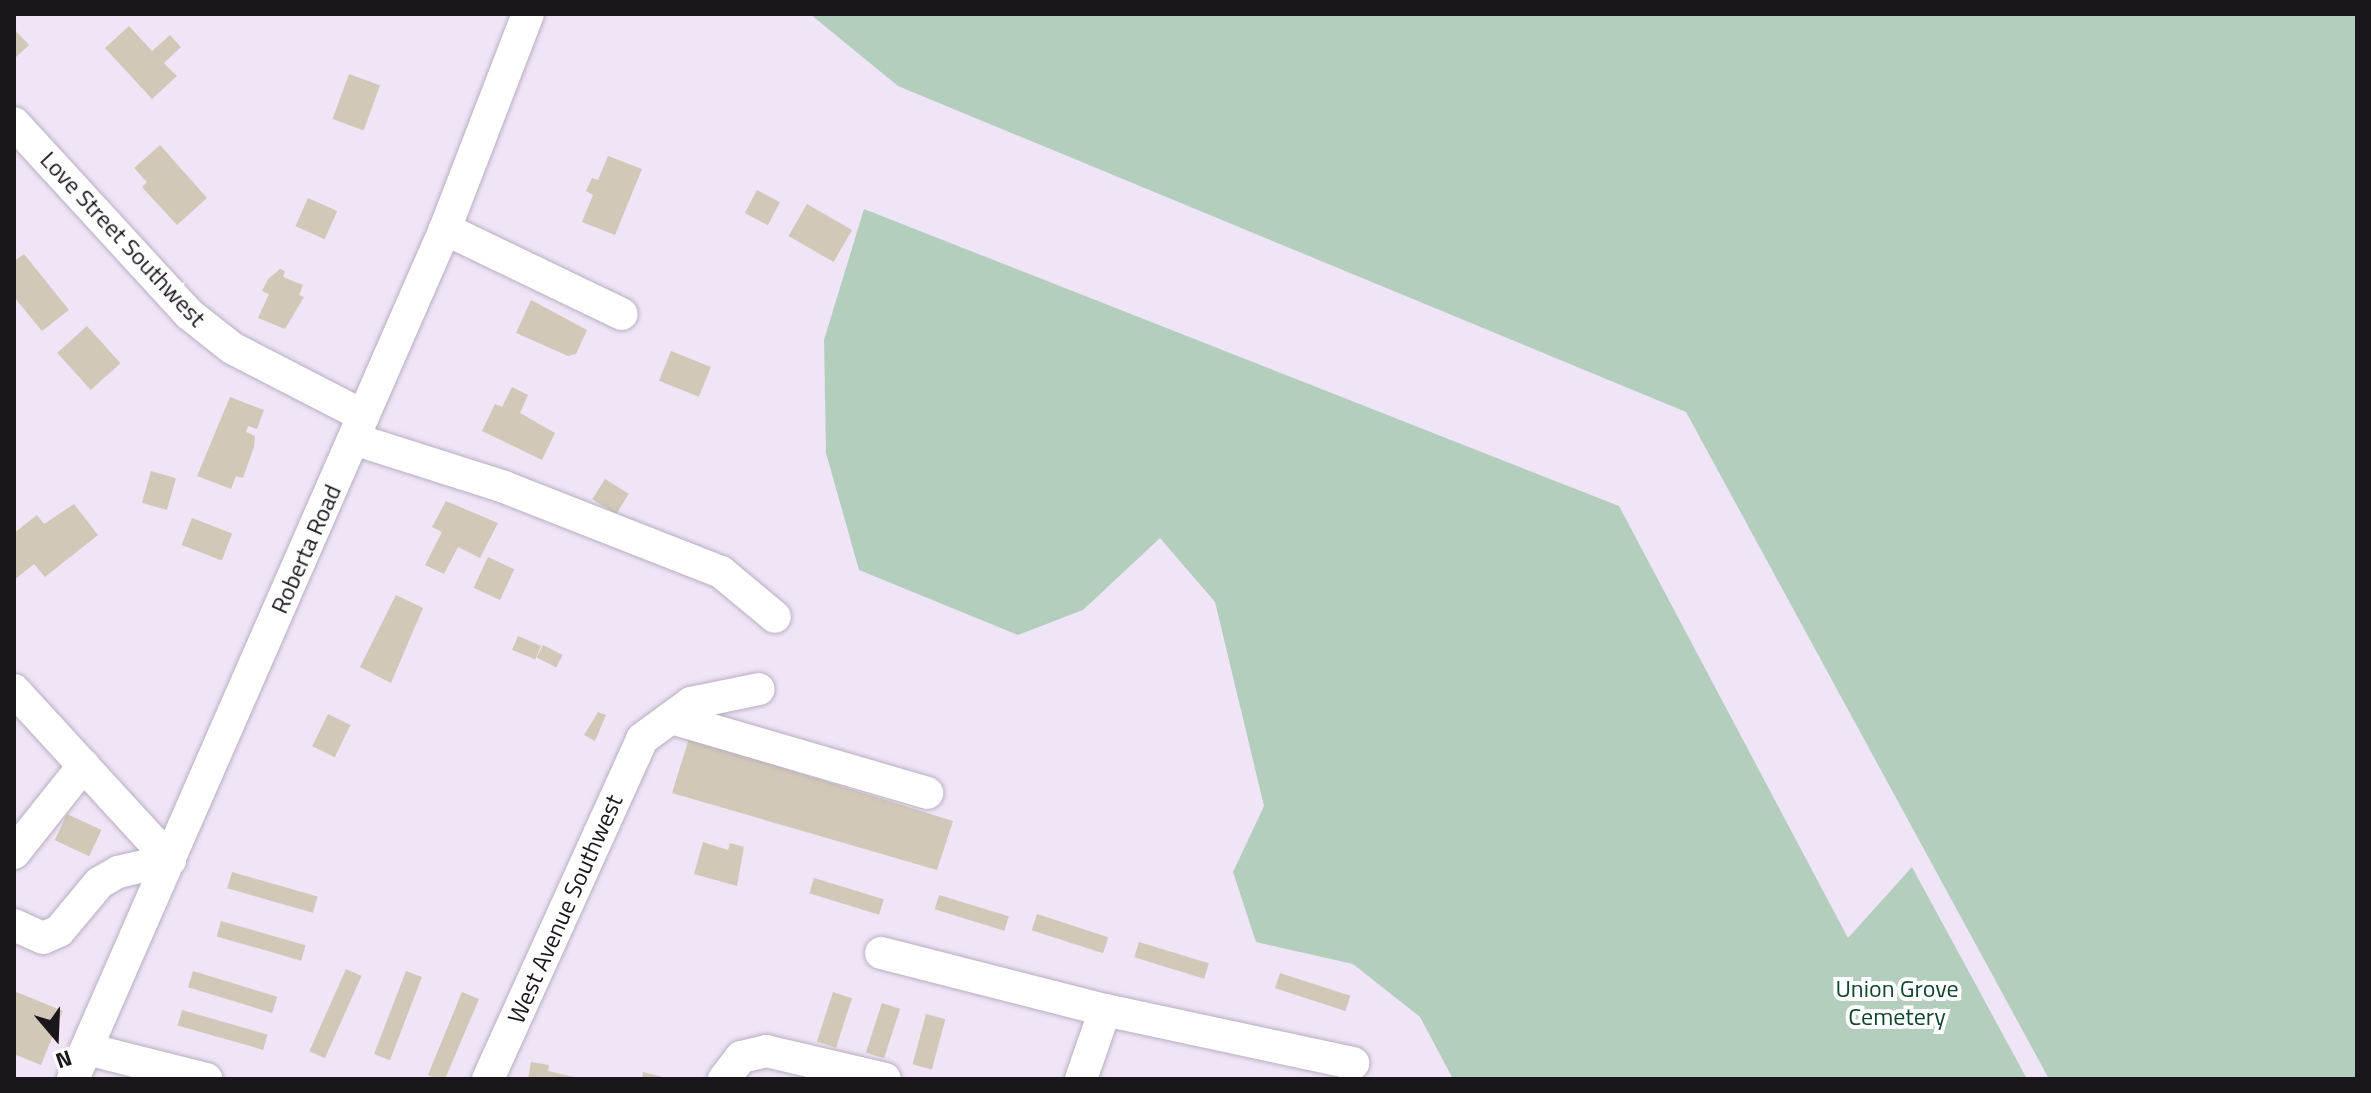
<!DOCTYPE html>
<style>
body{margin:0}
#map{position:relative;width:2371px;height:1093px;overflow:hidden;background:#efe5f7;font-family:"Titillium Web",sans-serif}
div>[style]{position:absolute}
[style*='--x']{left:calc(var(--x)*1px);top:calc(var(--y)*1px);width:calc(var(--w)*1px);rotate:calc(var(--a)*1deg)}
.green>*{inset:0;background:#b4cebe}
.building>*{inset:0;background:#d2c8b7;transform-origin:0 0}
.roads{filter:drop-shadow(0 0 2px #b8aec0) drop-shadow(0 0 2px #b8aec0)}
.minor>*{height:32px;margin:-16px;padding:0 16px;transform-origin:16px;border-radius:16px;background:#fff}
span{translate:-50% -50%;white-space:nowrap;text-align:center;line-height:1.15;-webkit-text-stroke:8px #fff;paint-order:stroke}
.street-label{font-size:24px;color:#1a161c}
.park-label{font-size:24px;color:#0e462d}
.frame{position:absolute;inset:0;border:16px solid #1a161c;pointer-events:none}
.north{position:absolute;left:16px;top:997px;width:80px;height:80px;-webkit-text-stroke:6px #fff;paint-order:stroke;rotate:161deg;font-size:22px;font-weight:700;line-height:32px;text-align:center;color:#1a161c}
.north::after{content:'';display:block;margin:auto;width:28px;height:36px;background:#1a161c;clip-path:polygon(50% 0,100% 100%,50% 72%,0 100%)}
</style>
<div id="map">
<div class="green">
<i style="clip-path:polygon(810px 14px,2357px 14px,2357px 1079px,2049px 1079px,1686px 412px,898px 86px)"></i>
<i style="clip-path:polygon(864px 209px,1619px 506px,1848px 938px,1912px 867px,2027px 1079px,1453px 1079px,1420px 1017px,1353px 964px,1256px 942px,1233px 872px,1264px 806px,1215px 602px,1160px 538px,1083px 610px,1018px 635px,859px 570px,826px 453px,824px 340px)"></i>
</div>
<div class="building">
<i style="clip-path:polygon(129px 26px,152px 51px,170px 35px,181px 47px,164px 63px,177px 76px,152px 99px,105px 48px)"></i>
<i style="clip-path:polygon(14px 29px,29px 45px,16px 57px,14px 54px)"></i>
<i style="left:349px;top:74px;width:33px;height:48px;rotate:20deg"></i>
<i style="clip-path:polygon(160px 145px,207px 198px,177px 225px,142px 187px,147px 182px,134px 168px)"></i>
<i style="clip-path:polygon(608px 156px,642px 169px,615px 235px,582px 222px,593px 195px,586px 191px,592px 178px,598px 180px)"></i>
<i style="left:757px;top:190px;width:26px;height:26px;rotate:28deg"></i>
<i style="left:308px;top:198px;width:32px;height:31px;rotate:24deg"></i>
<i style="left:807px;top:204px;width:52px;height:37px;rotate:30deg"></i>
<i style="clip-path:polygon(24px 254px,69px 310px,42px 331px,14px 297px,14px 261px)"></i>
<i style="clip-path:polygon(280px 269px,285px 271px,283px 277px,303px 285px,299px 295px,304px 297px,285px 329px,258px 318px,269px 294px,262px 291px,268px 279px)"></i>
<i style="clip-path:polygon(531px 300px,587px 330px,576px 354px,568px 356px,516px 333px)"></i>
<i style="left:87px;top:326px;width:50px;height:40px;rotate:48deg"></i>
<i style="left:671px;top:351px;width:43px;height:32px;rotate:22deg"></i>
<i style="clip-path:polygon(512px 387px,528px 395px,520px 413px,555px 433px,542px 460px,482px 431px,495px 404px,502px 407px)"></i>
<i style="clip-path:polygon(230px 397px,264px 410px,257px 429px,248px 426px,246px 432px,255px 436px,254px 447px,243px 478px,236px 476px,231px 489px,197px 476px)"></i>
<i style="left:151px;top:471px;width:26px;height:33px;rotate:16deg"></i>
<i style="left:605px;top:479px;width:28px;height:24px;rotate:32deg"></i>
<i style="clip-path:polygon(446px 501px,498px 523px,480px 558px,458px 547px,444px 574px,425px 565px,442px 532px,432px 527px)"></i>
<i style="clip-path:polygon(74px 504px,98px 535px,45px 577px,34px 564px,14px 580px,14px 533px,37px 515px,44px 524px)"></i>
<i style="left:192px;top:518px;width:43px;height:29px;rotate:21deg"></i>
<i style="left:488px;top:557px;width:29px;height:34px;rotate:25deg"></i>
<i style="clip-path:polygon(396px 595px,423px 608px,391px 683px,360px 667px)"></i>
<i style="left:518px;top:636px;width:25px;height:15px;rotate:23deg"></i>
<i style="left:543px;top:645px;width:22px;height:14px;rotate:27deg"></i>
<i style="clip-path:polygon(598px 712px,606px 715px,595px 741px,584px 735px)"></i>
<i style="left:328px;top:714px;width:25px;height:36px;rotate:26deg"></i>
<i style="clip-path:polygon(690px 735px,792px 742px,783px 768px,953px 821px,937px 870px,672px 793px)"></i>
<i style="left:67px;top:814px;width:38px;height:29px;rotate:25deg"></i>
<i style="clip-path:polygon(703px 842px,728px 850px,730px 843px,744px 847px,737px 886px,694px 874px)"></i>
<i style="left:232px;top:872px;width:89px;height:17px;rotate:16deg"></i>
<i style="left:814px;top:878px;width:73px;height:16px;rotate:17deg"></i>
<i style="left:939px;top:895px;width:73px;height:15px;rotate:17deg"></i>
<i style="left:1037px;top:914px;width:75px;height:17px;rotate:18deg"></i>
<i style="left:221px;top:921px;width:88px;height:16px;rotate:16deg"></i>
<i style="left:1139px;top:942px;width:73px;height:16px;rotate:17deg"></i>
<i style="left:346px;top:969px;width:17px;height:90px;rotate:24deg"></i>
<i style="left:193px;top:971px;width:88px;height:17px;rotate:17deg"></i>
<i style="left:406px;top:971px;width:17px;height:89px;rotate:21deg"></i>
<i style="left:1280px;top:973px;width:74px;height:16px;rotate:18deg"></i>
<i style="clip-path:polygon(14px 991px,63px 1011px,41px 1065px,14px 1054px)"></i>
<i style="clip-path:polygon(462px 992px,479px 999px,445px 1079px,437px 1079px,428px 1075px)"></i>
<i style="left:833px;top:992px;width:20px;height:52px;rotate:18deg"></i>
<i style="left:882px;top:1003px;width:19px;height:52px;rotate:18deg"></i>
<i style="left:182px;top:1010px;width:89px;height:16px;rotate:16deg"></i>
<i style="left:926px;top:1014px;width:20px;height:52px;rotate:15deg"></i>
<i style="clip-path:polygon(531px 1062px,549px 1065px,548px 1071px,583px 1079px,528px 1079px)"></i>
<i style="clip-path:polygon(643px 1072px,667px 1078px,667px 1079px,642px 1079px)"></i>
</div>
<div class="roads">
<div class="minor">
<i style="--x:14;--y:123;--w:259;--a:47.5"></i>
<i style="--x:189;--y:314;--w:55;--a:38.3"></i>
<i style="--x:232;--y:348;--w:148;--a:27.3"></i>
<i style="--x:445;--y:229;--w:196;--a:25.7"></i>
<i style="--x:354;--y:439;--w:157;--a:17.7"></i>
<i style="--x:504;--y:487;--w:233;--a:21.4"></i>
<i style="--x:721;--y:572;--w:70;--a:39.8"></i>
<i style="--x:14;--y:690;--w:231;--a:47.5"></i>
<i style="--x:170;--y:860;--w:53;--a:167"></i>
<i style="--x:118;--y:872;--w:22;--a:150"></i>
<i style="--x:99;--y:883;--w:62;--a:129.8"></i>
<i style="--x:59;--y:931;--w:17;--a:156"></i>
<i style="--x:43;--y:938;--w:32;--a:-156"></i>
<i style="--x:671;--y:718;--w:267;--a:16.3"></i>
<i style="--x:14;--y:853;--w:112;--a:-51.5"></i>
<i style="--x:881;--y:953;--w:231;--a:14.3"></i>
<i style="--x:1105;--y:1010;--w:254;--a:12.1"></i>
<i style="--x:87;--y:1049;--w:123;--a:14.1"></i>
<i style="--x:73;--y:1079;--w:928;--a:-66.36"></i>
<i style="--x:445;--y:229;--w:230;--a:-68.9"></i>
<i style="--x:488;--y:1079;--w:373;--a:-65.6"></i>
<i style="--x:642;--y:739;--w:61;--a:-36.3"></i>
<i style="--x:691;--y:703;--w:69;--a:-11.6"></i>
<i style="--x:724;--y:1079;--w:28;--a:-52"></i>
<i style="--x:741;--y:1057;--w:26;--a:-13"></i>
<i style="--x:766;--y:1051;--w:122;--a:13.2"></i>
<i style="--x:1081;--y:1079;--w:73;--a:-70.8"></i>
</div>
</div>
<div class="street-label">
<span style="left:123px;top:239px;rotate:47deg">Love Street Southwest</span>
<span style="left:306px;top:549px;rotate:-66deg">Roberta Road</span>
<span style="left:565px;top:909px;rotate:-66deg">West Avenue Southwest</span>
</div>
<div class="park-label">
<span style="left:1897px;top:1003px">Union Grove<br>Cemetery</span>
</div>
<div class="frame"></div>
<div class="north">N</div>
</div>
